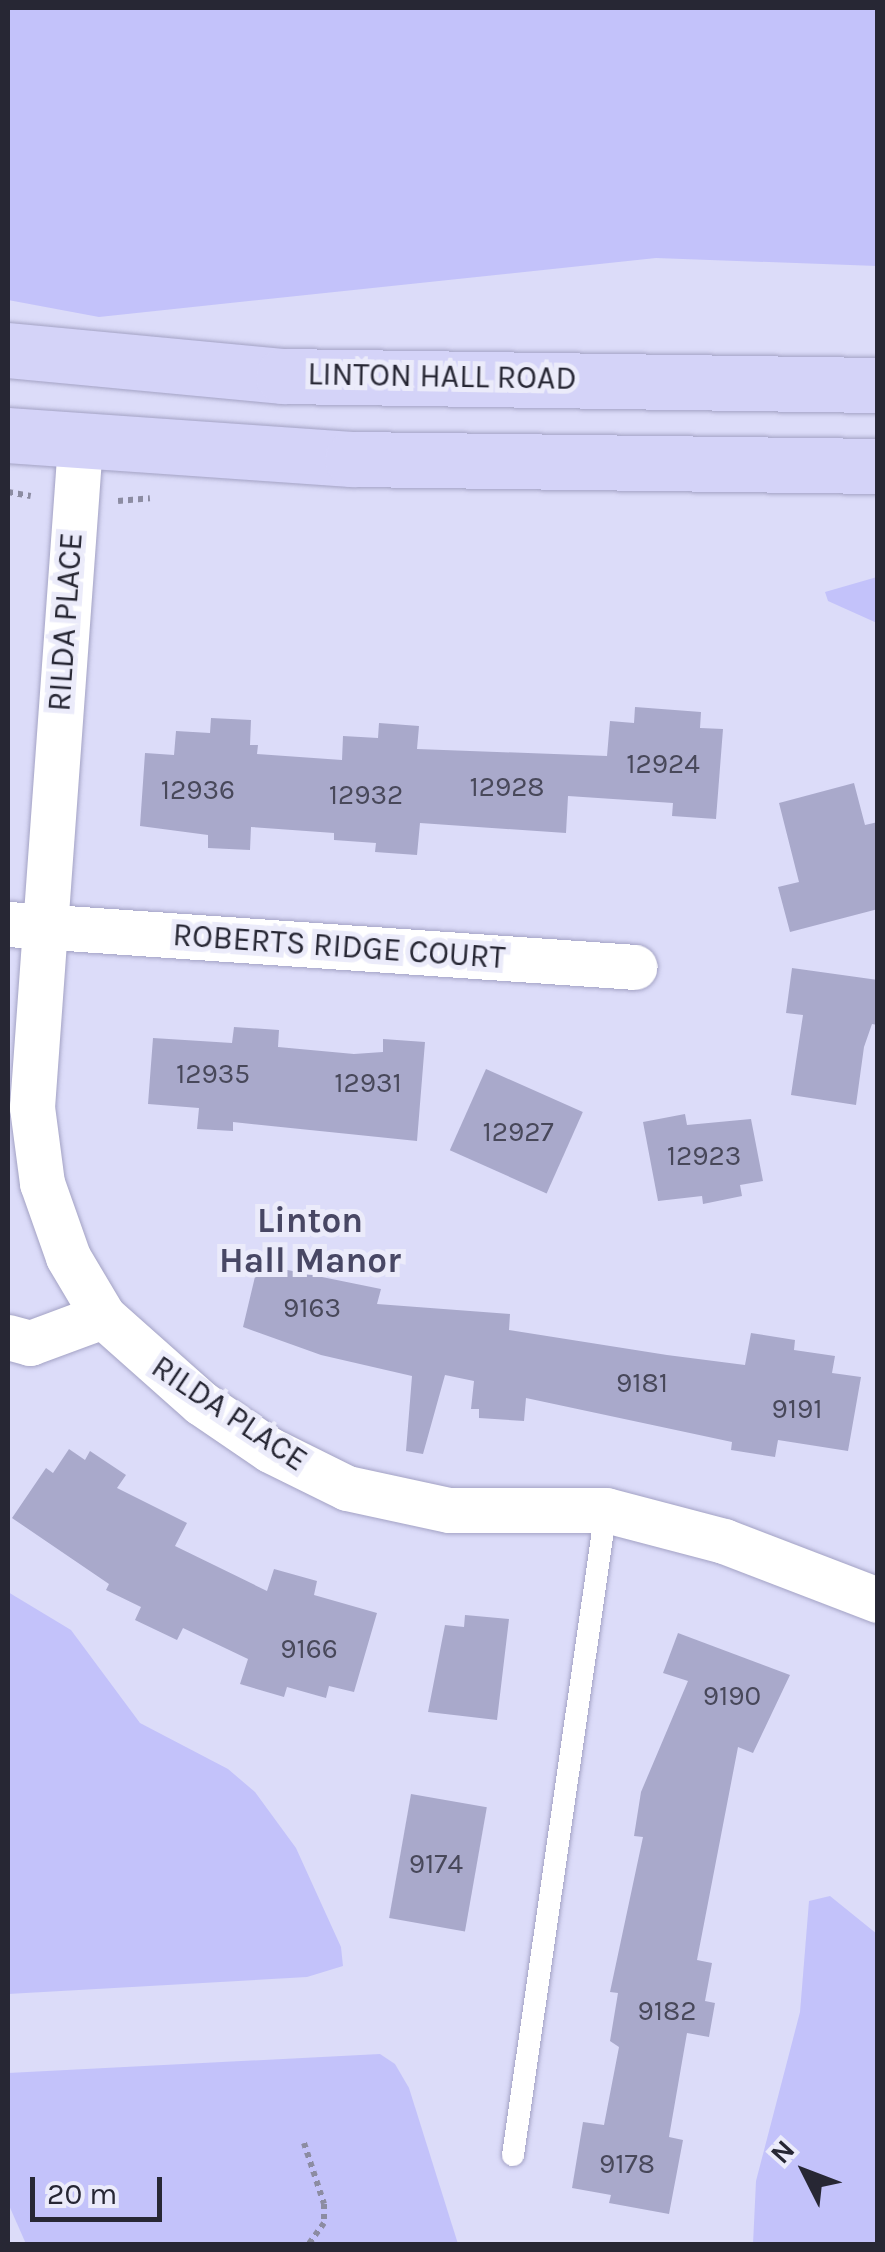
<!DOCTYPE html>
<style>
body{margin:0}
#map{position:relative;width:885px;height:2252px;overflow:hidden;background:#dcdcf9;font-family:Karla,sans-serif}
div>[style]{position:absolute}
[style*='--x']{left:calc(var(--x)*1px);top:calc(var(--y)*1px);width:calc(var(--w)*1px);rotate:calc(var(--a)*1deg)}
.green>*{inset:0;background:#c3c2fa}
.building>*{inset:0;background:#a9a9cb;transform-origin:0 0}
.path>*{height:6px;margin-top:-3px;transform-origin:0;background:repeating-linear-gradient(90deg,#8c8ca2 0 5px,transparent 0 10px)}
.roads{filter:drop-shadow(0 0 2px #a3a2c4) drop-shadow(0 0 2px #a3a2c4)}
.lane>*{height:22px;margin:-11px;padding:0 11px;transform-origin:11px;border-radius:11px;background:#fff}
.street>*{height:45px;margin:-22.5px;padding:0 22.5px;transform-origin:22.5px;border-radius:22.5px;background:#fff}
.primary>*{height:55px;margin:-27.5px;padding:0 27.5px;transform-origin:27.5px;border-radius:27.5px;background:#d4d3f8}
span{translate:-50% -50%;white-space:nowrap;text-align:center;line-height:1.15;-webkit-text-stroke:10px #ebebfa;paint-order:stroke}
.number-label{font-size:28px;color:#48485a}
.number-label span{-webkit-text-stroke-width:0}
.street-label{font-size:32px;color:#272734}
.neighbourhood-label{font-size:35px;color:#484764;font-weight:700}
.frame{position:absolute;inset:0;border:10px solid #272734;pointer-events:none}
.north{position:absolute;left:755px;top:2122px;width:100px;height:100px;-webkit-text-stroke:8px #ebebfa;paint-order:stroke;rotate:312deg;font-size:28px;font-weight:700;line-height:40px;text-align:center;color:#272734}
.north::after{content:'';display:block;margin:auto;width:35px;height:45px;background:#272734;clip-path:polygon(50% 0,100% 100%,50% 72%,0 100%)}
.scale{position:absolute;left:30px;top:2177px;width:132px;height:45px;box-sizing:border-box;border:5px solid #272734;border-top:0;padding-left:12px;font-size:30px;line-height:35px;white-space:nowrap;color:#272734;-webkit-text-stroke:8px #ebebfa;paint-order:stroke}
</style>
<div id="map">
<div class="green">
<i style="clip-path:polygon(8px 8px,877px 8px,877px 266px,656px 258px,99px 317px,8px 300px)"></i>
<i style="clip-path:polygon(877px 577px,877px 623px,828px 601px,825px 592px)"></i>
<i style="clip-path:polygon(8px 1592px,71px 1630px,140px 1723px,228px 1769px,255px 1792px,296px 1848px,341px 1947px,343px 1966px,307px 1977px,8px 1994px)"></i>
<i style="clip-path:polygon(830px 1896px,877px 1934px,877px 2244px,753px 2244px,756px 2181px,800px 2012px,809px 1901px)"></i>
<i style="clip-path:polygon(380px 2054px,395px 2064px,409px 2088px,458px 2244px,26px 2244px,8px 2203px,8px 2073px)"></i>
</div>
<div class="building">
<i style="clip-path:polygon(635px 707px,701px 712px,700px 728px,723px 729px,716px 819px,672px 816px,673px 803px,568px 796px,566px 833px,420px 823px,417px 855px,375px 852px,376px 843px,334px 840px,334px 833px,251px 827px,250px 850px,208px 848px,208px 835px,140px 826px,145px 753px,174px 755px,176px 731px,210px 733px,211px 718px,251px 720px,250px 745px,258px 745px,257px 754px,342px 760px,343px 736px,378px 738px,379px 723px,419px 726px,417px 749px,607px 756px,610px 721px,634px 723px)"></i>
<i style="clip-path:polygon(854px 783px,865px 825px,878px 822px,878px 909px,790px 932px,778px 887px,799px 882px,779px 803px)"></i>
<i style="clip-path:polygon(792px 968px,878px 980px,878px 1025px,872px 1024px,864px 1047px,856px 1105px,791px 1095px,803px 1015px,786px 1013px)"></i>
<i style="clip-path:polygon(234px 1027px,279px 1030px,278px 1047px,354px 1054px,383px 1052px,383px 1039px,425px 1042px,417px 1141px,233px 1122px,233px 1131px,197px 1129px,199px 1108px,148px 1104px,153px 1038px,232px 1043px)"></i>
<i style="left:486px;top:1069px;width:106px;height:89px;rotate:24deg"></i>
<i style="clip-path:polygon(685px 1114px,687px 1125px,751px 1119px,763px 1181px,740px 1185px,742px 1196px,703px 1204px,702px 1196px,658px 1201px,643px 1122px)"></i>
<i style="clip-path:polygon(258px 1264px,381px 1289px,377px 1304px,510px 1314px,509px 1330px,667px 1355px,745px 1365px,751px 1333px,795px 1340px,794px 1350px,835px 1356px,832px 1373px,861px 1377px,848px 1451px,778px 1440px,775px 1457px,731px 1450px,732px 1442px,526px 1398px,524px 1421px,479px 1418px,479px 1409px,471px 1409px,474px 1381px,445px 1375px,423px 1454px,406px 1451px,412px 1376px,321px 1355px,243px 1327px)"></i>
<i style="clip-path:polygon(69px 1449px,85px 1460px,90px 1451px,126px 1475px,117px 1488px,187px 1523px,175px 1546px,267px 1591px,274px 1569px,317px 1581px,314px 1595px,377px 1613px,354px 1692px,329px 1686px,326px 1698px,287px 1687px,284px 1697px,240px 1684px,248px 1659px,183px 1628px,177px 1640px,135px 1620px,141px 1607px,106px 1590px,109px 1584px,12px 1518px,46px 1468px,53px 1473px)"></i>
<i style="clip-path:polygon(465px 1615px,509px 1619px,497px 1720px,428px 1712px,445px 1625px,464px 1627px)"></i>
<i style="clip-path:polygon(678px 1633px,790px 1675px,753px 1753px,738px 1747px,697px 1960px,712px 1963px,705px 2001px,715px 2003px,709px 2037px,687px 2033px,669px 2137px,683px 2140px,669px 2214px,609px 2203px,611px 2195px,572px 2188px,583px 2122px,604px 2125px,619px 2047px,610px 2041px,618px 1993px,610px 1992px,643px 1837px,634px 1836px,641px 1792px,688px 1681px,663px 1673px)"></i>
<i style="left:411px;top:1794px;width:77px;height:126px;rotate:10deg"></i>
</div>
<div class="path">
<i style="--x:8;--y:492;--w:23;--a:10"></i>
<i style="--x:118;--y:501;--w:32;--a:-5"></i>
<i style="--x:304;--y:2143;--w:64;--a:71.8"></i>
<i style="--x:324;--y:2204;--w:19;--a:90"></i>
<i style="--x:324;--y:2223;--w:26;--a:126"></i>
</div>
<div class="roads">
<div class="lane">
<i style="--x:513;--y:2155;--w:652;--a:-81.8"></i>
</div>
<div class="street">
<i style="--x:80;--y:444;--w:665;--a:94.14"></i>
<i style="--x:32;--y:1107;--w:77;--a:82.5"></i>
<i style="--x:42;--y:1183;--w:78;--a:70.6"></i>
<i style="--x:68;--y:1257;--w:69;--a:59.3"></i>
<i style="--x:103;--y:1316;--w:131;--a:41.6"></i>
<i style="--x:201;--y:1403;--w:83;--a:34.3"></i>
<i style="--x:270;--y:1450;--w:86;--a:26.3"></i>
<i style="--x:347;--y:1488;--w:104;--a:12.2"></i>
<i style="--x:449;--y:1510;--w:157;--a:0"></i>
<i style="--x:606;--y:1510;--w:122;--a:14.7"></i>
<i style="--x:724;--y:1541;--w:165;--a:21"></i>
<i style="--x:8;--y:924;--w:628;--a:3.92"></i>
<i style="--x:8;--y:1337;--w:23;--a:15"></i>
<i style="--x:30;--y:1343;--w:78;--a:-20.3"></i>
</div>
<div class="primary">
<i style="--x:8;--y:350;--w:276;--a:5.4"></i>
<i style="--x:283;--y:376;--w:595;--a:0.87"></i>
<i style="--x:8;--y:435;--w:345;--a:4"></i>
<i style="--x:352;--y:459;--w:526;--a:0.76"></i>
</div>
</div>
<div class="number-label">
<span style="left:663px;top:764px">12924</span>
<span style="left:507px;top:787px">12928</span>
<span style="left:198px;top:790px">12936</span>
<span style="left:366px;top:795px">12932</span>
<span style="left:213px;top:1074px">12935</span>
<span style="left:368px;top:1083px">12931</span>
<span style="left:518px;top:1132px">12927</span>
<span style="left:704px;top:1156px">12923</span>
<span style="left:312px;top:1308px">9163</span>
<span style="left:642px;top:1383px">9181</span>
<span style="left:797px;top:1409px">9191</span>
<span style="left:309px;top:1649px">9166</span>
<span style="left:732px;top:1696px">9190</span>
<span style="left:436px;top:1864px">9174</span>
<span style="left:667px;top:2011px">9182</span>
<span style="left:627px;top:2164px">9178</span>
</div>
<div class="street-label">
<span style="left:442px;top:377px;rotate:1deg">LINTON HALL ROAD</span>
<span style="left:66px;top:622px;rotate:-86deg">RILDA PLACE</span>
<span style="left:339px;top:947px;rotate:4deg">ROBERTS RIDGE COURT</span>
<span style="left:229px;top:1414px;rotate:34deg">RILDA PLACE</span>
</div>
<div class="neighbourhood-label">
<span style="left:310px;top:1241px">Linton<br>Hall Manor</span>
</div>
<div class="frame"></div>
<div class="north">N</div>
<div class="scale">20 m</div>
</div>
